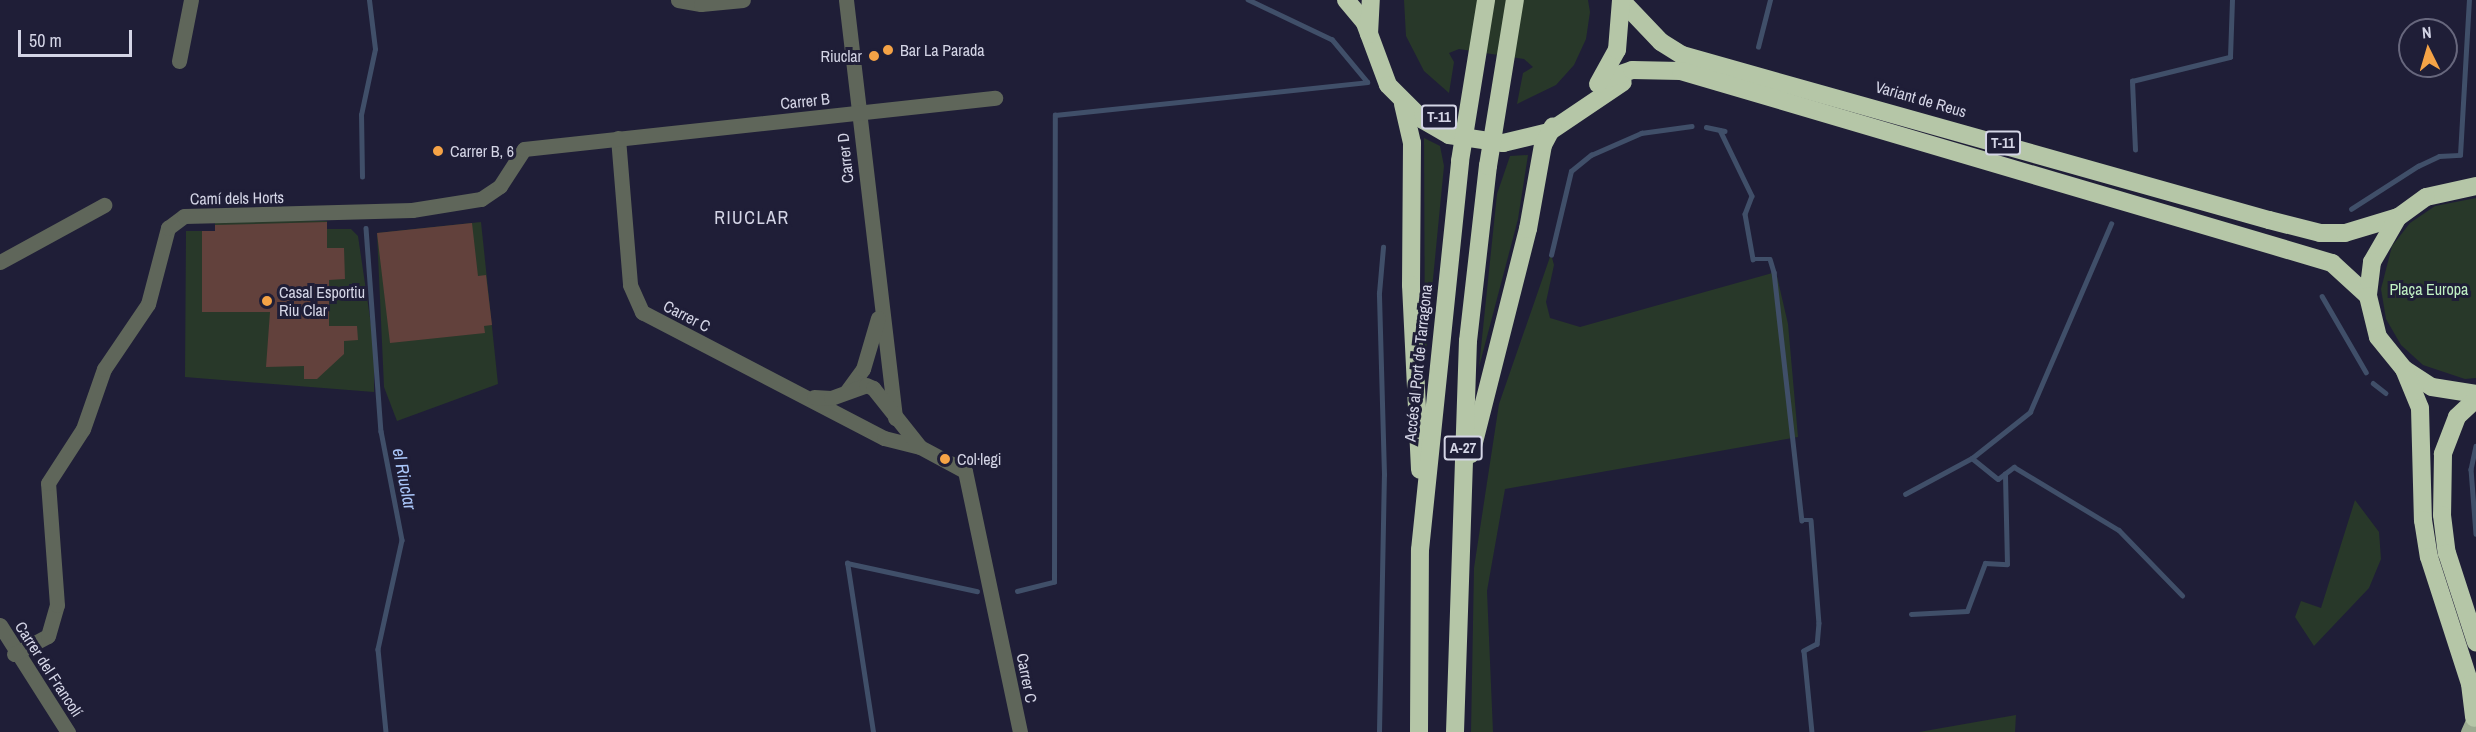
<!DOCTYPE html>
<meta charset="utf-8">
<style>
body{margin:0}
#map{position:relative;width:2476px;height:732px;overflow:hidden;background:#1f1e37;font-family:"Archivo Narrow",sans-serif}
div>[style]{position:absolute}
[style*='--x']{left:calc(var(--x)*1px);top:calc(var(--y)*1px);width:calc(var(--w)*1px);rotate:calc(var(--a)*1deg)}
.green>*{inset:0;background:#283829}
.stream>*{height:4.5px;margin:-2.25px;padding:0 2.25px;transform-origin:2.25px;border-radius:2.25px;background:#404f69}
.building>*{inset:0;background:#62413c}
.minor>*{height:15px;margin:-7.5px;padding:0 7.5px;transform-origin:7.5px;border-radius:7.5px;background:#5f665a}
.major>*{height:15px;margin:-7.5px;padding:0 7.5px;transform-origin:7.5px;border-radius:7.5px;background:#9cab91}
.highway>*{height:18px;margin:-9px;padding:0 9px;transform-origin:9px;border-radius:9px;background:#b5c6a7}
.highway-bridge>*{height:18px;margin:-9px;padding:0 9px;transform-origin:9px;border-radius:9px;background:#b5c6a7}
.dots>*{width:16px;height:16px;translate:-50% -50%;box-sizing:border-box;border:3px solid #1f1e37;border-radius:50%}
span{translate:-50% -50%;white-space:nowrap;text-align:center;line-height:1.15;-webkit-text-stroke:6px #1f1e37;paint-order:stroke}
.shield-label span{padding:2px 4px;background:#1f1e37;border:2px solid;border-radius:4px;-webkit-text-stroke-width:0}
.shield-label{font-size:15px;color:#d4d5e6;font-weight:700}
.poi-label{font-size:16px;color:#d4d5e6}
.left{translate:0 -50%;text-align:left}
.right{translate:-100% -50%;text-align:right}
.street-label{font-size:16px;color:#d4d5e6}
.park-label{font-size:16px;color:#c0f0c3}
.neighbourhood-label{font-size:18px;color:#d4d5e6;letter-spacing:1.5px}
.water-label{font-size:18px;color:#a9c5f8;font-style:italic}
.north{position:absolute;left:2398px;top:18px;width:60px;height:60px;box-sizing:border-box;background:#1f1e37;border:2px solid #67677d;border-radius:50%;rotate:355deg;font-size:16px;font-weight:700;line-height:24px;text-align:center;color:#d4d5e6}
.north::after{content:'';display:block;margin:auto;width:21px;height:27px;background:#f5a346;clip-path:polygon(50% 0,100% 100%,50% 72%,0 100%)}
.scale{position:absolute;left:18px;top:30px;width:114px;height:27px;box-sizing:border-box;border:3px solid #d4d5e6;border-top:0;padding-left:8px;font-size:18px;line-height:21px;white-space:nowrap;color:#d4d5e6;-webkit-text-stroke:4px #1f1e37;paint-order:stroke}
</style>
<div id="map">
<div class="green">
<i style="clip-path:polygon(1404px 0,1588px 0,1590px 12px,1586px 39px,1574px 65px,1556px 85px,1517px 104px,1523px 73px,1533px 67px,1524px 59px,1459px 49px,1449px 53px,1454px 62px,1449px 93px,1424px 71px,1406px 36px)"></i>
<i style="clip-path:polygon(1424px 138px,1440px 146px,1444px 166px,1425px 361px)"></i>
<i style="clip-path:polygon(1528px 155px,1518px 219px,1479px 367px,1497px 194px,1510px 156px)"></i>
<i style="clip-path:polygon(2476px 198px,2476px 378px,2465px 379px,2423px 365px,2401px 345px,2386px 319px,2381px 289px,2392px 246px,2410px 223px,2435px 206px)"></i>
<i style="clip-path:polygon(215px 221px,327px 221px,327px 229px,351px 229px,358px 236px,374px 345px,374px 392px,185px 377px,186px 231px,215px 231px)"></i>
<i style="clip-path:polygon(481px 222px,498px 384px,397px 421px,384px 387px,377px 233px)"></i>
<i style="clip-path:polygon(1551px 254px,1554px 265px,1546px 302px,1550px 318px,1580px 327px,1776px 272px,1788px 324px,1798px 437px,1505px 489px,1487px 591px,1493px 732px,1471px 732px,1474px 568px,1499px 404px)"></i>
<i style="clip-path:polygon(2355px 500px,2379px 532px,2381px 559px,2369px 588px,2314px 646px,2295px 617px,2301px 601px,2321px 608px)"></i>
<i style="clip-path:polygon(2016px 715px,2015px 732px,1919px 732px)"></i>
</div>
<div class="stream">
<i style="--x:1758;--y:47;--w:49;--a:-75.7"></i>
<i style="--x:1706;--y:127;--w:19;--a:12"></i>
<i style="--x:1720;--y:130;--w:73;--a:64.1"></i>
<i style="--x:1752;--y:196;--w:19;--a:111"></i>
<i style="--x:1745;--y:214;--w:46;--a:79.9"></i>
<i style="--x:1753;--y:259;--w:17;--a:0"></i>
<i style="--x:1770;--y:259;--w:14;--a:73"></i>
<i style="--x:1774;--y:272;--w:250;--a:83.6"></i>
<i style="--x:1802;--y:520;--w:9;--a:0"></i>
<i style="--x:1811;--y:520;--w:103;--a:85.6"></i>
<i style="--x:1819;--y:623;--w:21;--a:95"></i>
<i style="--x:1817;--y:644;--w:15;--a:152"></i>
<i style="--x:1804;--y:651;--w:81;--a:84.4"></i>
<i style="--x:2135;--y:150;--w:69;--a:-92.5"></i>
<i style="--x:2132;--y:81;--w:101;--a:-13.8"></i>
<i style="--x:2230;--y:57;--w:57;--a:-88"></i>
<i style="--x:362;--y:177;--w:62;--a:-90.9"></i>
<i style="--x:361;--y:115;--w:67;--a:-78"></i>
<i style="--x:375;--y:49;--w:49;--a:-97"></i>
<i style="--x:2351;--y:209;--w:80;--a:-32.7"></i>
<i style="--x:2418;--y:166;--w:23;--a:-25"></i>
<i style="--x:2439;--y:156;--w:21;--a:-3"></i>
<i style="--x:2460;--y:155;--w:155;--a:-86.7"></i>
<i style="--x:366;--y:228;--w:204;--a:85.8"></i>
<i style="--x:381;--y:431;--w:111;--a:79.1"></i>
<i style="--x:402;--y:540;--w:112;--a:102.4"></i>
<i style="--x:378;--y:649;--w:83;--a:84.5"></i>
<i style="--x:1551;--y:255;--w:86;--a:-76.6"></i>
<i style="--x:1571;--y:171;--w:26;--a:-39"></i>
<i style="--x:1591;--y:155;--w:55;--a:-23.7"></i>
<i style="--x:1641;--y:133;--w:51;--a:-7.8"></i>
<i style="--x:2322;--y:296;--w:88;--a:59.9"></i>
<i style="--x:2373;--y:383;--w:16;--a:38"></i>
<i style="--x:2476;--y:446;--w:24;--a:102"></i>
<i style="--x:2471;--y:469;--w:65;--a:85.6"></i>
<i style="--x:1972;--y:458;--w:33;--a:39"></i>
<i style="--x:1998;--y:479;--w:20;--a:-37"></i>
<i style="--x:2014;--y:467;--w:122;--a:31"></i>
<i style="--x:2119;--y:530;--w:91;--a:45.9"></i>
<i style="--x:1905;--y:494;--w:76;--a:-28.2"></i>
<i style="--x:1972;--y:458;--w:74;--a:-38.4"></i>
<i style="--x:2030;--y:412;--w:205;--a:-66.7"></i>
<i style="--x:1017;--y:591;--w:38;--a:-14"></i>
<i style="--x:1054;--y:582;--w:467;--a:-89.9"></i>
<i style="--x:1055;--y:115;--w:314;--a:-6"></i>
<i style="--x:1367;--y:82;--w:55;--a:-129.8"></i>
<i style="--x:1332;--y:40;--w:93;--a:-154.5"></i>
<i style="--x:1911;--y:614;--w:56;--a:-3.1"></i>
<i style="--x:1967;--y:611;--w:51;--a:-69.4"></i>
<i style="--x:1985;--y:563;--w:22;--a:3"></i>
<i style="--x:2007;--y:564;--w:90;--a:-91.3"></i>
<i style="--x:873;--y:732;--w:171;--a:-98.7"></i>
<i style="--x:847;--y:563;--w:133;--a:12.2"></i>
<i style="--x:1379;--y:732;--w:257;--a:-88.9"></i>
<i style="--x:1384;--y:475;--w:182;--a:-91.6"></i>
<i style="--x:1379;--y:293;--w:46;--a:-85"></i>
</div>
<div class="building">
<i style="clip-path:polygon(327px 222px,327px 248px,344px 248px,345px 279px,329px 280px,329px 326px,357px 326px,358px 340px,344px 341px,344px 354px,317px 379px,304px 379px,304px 366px,266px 367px,270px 312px,202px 312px,202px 231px,215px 231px,215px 225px)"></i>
<i style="clip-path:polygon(472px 223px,478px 276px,486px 275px,492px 325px,484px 326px,485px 333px,390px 343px,377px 233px)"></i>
</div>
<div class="minor">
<i style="--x:678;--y:0;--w:23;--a:10"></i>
<i style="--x:701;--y:4;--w:42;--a:-5.4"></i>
<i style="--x:846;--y:0;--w:421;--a:83.3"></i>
<i style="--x:179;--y:61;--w:62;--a:-78.9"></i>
<i style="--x:618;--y:138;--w:147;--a:85.3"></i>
<i style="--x:630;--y:285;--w:30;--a:66"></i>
<i style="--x:642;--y:312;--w:273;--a:27.5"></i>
<i style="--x:884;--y:438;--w:37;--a:14"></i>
<i style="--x:920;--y:447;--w:51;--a:28.1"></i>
<i style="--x:965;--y:471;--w:267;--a:78.1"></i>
<i style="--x:0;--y:262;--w:119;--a:-28.7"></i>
<i style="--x:847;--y:391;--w:27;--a:-54"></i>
<i style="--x:863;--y:369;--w:53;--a:-73.6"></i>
<i style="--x:814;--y:397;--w:17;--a:3"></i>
<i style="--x:831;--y:398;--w:37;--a:-20"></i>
<i style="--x:866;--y:385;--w:8;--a:23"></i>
<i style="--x:873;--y:388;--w:75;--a:51.5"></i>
<i style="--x:0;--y:625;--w:127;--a:57.6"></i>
<i style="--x:14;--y:654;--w:38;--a:-28"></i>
<i style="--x:48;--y:636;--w:32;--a:-74"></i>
<i style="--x:57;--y:605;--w:122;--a:-94.2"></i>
<i style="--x:48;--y:483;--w:64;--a:-57.1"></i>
<i style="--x:83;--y:429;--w:64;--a:-70.7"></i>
<i style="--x:104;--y:369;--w:78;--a:-55.9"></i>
<i style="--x:148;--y:304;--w:79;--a:-75.3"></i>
<i style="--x:168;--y:228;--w:20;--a:-37"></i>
<i style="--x:184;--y:216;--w:228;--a:-1.5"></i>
<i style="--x:412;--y:210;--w:70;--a:-9.1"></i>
<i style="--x:481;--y:199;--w:23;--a:-34"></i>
<i style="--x:500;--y:186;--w:44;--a:-57"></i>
<i style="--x:524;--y:149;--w:474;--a:-6.2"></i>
</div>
<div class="major">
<i style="--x:2468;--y:732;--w:20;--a:-66"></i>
</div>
<div class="highway">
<i style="--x:1346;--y:0;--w:30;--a:50"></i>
<i style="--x:1365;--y:23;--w:66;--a:69.6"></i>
<i style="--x:1388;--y:85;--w:49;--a:45"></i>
<i style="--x:1423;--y:120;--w:30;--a:30"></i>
<i style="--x:1449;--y:135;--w:55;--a:8.4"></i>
<i style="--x:1503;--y:143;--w:47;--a:-13.4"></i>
<i style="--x:1549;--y:132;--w:89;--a:-34"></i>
<i style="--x:1621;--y:0;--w:58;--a:46.4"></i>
<i style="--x:1661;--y:42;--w:25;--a:32"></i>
<i style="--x:1682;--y:55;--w:610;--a:15.7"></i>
<i style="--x:2269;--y:220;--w:53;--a:14.3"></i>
<i style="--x:2320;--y:233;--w:25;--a:0"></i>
<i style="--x:2345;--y:233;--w:55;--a:-16.8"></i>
<i style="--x:1369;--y:34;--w:34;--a:-87"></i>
<i style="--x:1603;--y:80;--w:31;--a:-19"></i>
<i style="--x:1632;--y:70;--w:49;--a:1.2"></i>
<i style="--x:1681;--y:71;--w:679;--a:16.43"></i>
<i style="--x:2332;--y:263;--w:49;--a:42.5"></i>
<i style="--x:1598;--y:84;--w:39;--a:-61"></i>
<i style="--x:1617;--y:50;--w:50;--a:-85.4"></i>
<i style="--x:1403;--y:104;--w:40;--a:77"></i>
<i style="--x:1412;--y:143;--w:142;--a:90.4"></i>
<i style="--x:1411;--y:285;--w:185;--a:87.2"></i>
<i style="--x:2476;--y:186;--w:51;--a:167.6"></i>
<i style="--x:2426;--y:197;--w:34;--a:144"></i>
<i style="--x:2398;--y:217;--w:52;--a:120"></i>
<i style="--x:2372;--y:262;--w:34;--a:97"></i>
<i style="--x:2368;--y:296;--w:42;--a:76.3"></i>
<i style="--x:2378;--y:337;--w:41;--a:50.9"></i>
<i style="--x:2404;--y:369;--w:33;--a:33"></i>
<i style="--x:2432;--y:387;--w:45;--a:9"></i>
<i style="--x:2404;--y:369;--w:42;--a:67.7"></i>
<i style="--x:2420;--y:408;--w:112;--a:88.5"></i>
<i style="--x:2423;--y:520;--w:37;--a:81"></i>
<i style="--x:2429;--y:557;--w:133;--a:72.1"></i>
<i style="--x:2470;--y:684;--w:34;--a:83"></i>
<i style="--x:2476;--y:399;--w:26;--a:137"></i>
<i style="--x:2457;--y:417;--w:40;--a:111"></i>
<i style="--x:2443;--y:454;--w:61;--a:90.9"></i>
<i style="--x:2442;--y:515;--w:38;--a:83"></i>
<i style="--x:2447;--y:553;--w:94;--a:72"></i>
<i style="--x:1471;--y:454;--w:232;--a:-75.8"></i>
<i style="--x:1528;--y:229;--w:85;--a:-79.9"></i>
<i style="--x:1543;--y:145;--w:21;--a:-62"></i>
<i style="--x:1419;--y:732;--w:182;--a:-89.7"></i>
<i style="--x:1420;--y:550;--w:391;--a:-84.1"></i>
<i style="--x:1455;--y:732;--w:391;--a:-88.1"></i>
<i style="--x:1468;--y:341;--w:176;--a:-83.5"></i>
</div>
<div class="highway-bridge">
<i style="--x:1460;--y:161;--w:163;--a:-80.8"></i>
<i style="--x:1488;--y:166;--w:168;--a:-80.8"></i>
</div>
<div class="dots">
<i style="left:888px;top:50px;background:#f5a346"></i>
<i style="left:874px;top:56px;background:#f5a346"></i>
<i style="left:438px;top:151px;background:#f5a346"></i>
<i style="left:267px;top:301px;background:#f5a346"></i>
<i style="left:945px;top:459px;background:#f5a346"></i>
</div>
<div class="shield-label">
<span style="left:1439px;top:117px">T-11</span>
<span style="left:2003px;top:143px">T-11</span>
<span style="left:1463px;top:448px">A-27</span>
</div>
<div class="poi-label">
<span class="left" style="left:900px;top:50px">Bar La Parada</span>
<span class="right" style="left:862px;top:56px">Riuclar</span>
<span class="left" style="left:450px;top:151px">Carrer B, 6</span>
<span class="left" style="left:279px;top:301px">Casal Esportiu<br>Riu Clar</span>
<span class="left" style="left:957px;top:459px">Col·legi</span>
</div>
<div class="street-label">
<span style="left:1921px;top:99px;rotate:16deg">Variant de Reus</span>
<span style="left:805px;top:101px;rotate:-6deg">Carrer B</span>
<span style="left:845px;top:158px;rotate:-96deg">Carrer D</span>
<span style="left:237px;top:198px;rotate:-1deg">Camí dels Horts</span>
<span style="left:687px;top:316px;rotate:27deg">Carrer C</span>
<span style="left:1418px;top:363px;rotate:-84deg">Accés al Port de Tarragona</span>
<span style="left:49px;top:669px;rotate:57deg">Carrer del Francolí</span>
<span style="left:1027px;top:678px;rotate:79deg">Carrer C</span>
</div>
<div class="park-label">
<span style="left:2429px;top:289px">Plaça Europa</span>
</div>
<div class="neighbourhood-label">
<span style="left:752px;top:218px">RIUCLAR</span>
</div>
<div class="water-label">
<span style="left:404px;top:479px;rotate:79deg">el Riuclar</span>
</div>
<div class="north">N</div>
<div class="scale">50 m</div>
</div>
